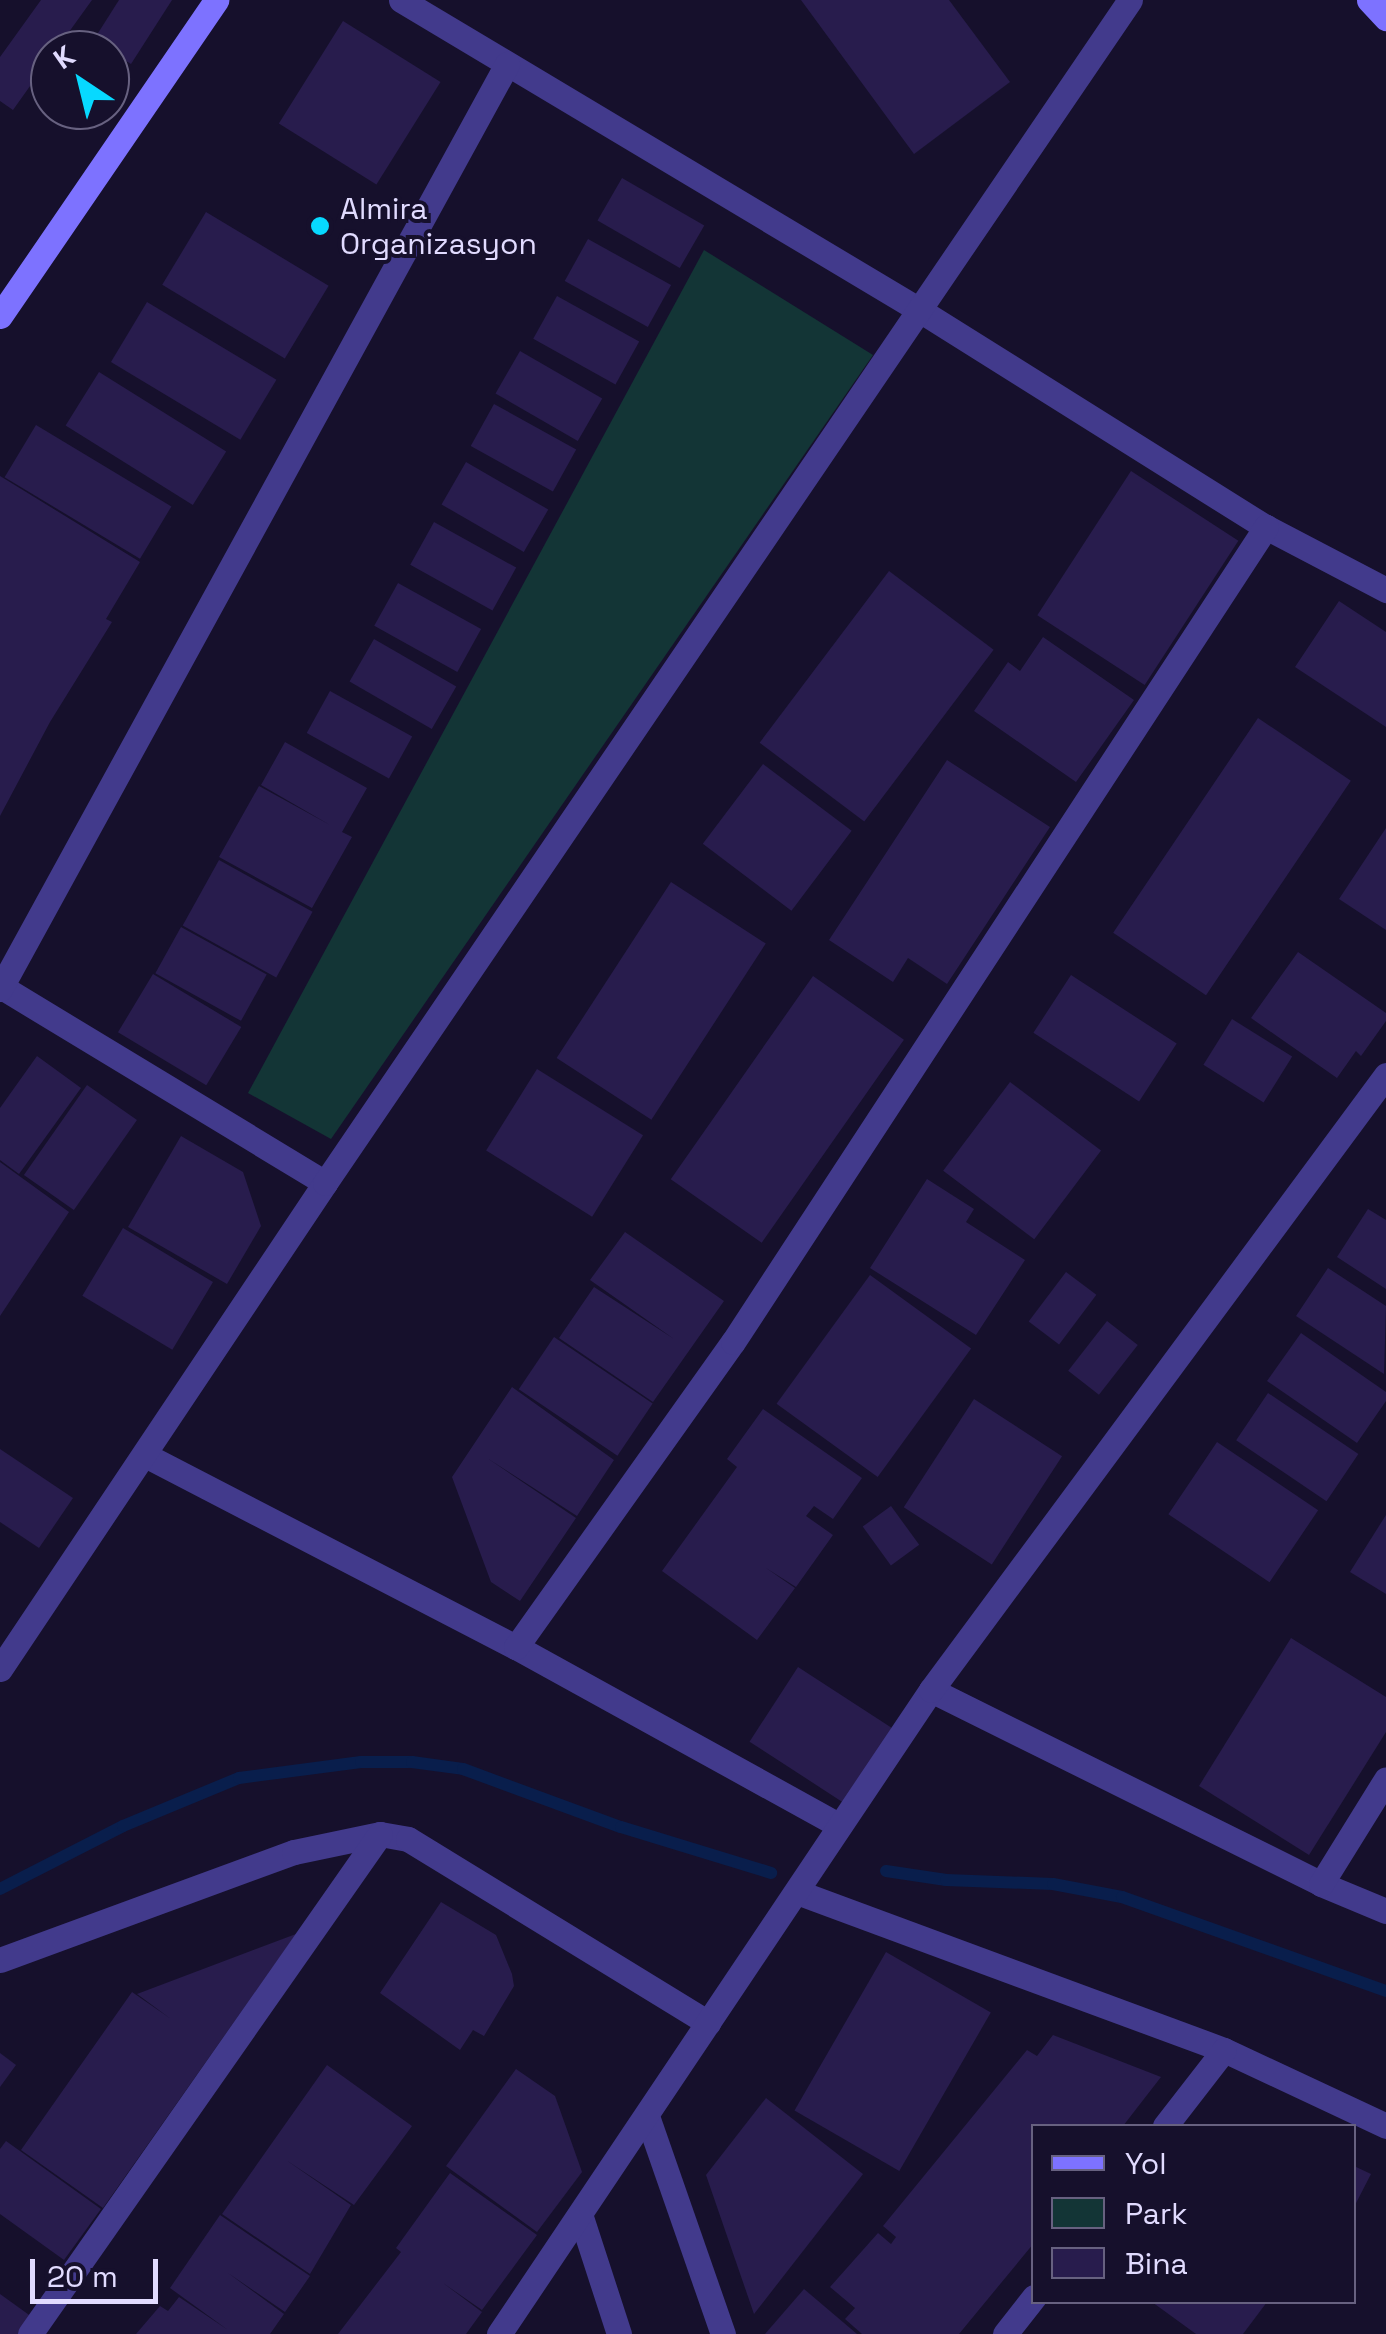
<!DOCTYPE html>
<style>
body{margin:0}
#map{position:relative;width:1386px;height:2334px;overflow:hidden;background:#16102c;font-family:"Space Grotesk",sans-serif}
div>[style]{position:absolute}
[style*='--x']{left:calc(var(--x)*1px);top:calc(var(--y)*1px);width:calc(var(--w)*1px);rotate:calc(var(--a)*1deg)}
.green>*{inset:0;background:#133536}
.stream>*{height:12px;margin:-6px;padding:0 6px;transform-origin:6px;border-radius:6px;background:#091e4c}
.building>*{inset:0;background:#281c4d;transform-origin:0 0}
.street>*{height:25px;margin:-12.5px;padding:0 12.5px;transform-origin:12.5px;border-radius:12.5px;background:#423a8c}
.secondary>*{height:25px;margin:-12.5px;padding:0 12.5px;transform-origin:12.5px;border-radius:12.5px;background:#7d72ff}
.dots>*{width:28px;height:28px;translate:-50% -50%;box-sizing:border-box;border:5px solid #16102c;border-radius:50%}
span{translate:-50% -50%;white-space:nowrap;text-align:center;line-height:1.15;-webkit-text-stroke:8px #16102c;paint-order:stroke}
.poi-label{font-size:30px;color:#e1dbff}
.left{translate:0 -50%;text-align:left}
.legend{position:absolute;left:1031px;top:2124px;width:325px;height:180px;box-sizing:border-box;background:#16102c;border:2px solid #676180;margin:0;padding:12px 18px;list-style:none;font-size:30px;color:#e1dbff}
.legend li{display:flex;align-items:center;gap:20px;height:50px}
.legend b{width:50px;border:2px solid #676180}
.north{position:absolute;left:30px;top:30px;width:100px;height:100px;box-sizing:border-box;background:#16102c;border:2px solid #676180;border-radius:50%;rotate:325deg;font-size:28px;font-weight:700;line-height:40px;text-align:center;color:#e1dbff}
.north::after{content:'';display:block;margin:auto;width:35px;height:45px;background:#07d9ff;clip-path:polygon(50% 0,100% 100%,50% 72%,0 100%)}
.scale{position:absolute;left:30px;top:2259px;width:128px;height:45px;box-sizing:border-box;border:5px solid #e1dbff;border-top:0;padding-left:12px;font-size:30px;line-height:35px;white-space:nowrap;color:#e1dbff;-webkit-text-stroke:8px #16102c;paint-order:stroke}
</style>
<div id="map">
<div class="green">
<i style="clip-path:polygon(704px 250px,873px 355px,331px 1139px,248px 1093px)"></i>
</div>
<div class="stream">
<i style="--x:886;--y:1871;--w:61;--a:8.5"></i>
<i style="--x:946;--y:1880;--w:107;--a:2.1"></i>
<i style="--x:1053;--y:1884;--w:70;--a:10.7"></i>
<i style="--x:1122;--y:1897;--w:280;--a:19.6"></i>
<i style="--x:0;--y:1889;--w:138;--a:-27.1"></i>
<i style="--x:123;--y:1826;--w:126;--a:-22.5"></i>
<i style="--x:239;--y:1778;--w:123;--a:-7.5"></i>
<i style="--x:361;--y:1762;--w:51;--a:0"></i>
<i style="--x:412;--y:1762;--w:51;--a:7.8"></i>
<i style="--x:463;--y:1769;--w:168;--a:20.2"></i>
<i style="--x:621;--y:1827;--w:157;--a:17"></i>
</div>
<div class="building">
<i style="clip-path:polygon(41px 0,92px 0,56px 50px,50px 50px,50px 58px,13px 110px,0 101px,0 57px)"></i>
<i style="clip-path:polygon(119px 0,172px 0,131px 64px,93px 41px)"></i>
<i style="clip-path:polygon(801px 0,949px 0,1010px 82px,914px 154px)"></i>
<i style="left:343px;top:21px;width:115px;height:121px;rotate:32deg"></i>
<i style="left:622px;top:178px;width:95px;height:49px;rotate:30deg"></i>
<i style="left:206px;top:212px;width:143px;height:85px;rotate:31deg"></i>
<i style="left:588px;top:239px;width:95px;height:48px;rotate:29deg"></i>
<i style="left:557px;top:296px;width:94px;height:49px;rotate:29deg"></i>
<i style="left:147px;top:302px;width:151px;height:70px;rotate:31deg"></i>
<i style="left:520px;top:351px;width:95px;height:49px;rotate:30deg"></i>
<i style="left:99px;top:372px;width:150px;height:63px;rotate:32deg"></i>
<i style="left:494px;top:404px;width:94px;height:48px;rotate:29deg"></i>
<i style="left:36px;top:425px;width:158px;height:61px;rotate:31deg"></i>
<i style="left:466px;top:462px;width:95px;height:49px;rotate:30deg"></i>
<i style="left:1131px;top:471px;width:128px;height:172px;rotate:33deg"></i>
<i style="clip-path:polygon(0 476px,140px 562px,106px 619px,112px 622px,50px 722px,0 816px)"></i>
<i style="left:434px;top:522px;width:94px;height:49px;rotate:29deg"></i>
<i style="left:889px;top:571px;width:131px;height:215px;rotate:37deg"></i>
<i style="left:398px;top:583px;width:95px;height:49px;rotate:29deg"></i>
<i style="clip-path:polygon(1339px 601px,1386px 632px,1386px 727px,1295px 667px)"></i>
<i style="clip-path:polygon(1043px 637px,1134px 700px,1076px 782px,974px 711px,1008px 662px,1020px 671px)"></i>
<i style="left:374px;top:639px;width:95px;height:49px;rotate:30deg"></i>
<i style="left:330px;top:691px;width:94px;height:48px;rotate:29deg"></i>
<i style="left:1258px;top:718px;width:112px;height:259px;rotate:34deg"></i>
<i style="clip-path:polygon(285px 742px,367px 788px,342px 832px,352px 837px,312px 908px,219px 857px,259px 786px,330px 825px,261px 785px)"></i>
<i style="clip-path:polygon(947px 760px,1050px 827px,947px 984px,908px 958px,893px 982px,829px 940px)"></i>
<i style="left:763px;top:764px;width:111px;height:100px;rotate:37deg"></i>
<i style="clip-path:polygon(1386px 828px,1386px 930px,1339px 899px)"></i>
<i style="left:219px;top:860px;width:107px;height:75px;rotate:29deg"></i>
<i style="left:671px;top:882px;width:113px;height:210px;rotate:33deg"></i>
<i style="left:181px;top:927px;width:98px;height:53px;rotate:29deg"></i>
<i style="clip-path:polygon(1298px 952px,1386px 1013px,1386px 1021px,1361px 1056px,1356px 1051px,1337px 1078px,1251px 1018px)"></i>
<i style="left:153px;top:974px;width:103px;height:68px;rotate:31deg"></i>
<i style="left:1071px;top:975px;width:126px;height:69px;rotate:33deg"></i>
<i style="left:813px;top:976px;width:111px;height:248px;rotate:35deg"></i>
<i style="left:1232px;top:1019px;width:71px;height:54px;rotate:32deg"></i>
<i style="clip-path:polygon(37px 1056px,81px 1088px,19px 1174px,0 1160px,0 1108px)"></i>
<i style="left:537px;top:1069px;width:125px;height:96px;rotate:32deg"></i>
<i style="left:1010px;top:1082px;width:114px;height:111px;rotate:37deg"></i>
<i style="left:87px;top:1085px;width:61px;height:110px;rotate:35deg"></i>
<i style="clip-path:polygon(181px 1136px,243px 1172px,261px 1226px,227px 1284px,128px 1227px)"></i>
<i style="clip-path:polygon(0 1162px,69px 1212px,0 1316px)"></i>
<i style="clip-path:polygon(927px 1179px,974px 1209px,966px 1222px,1025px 1260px,976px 1335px,870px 1268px)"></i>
<i style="clip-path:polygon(1368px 1209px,1386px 1220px,1386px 1289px,1337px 1257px)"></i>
<i style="left:123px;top:1228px;width:105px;height:79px;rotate:31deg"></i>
<i style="clip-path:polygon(625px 1232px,724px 1301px,653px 1402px,559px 1338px,594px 1287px,674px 1339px,590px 1280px)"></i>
<i style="clip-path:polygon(1328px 1268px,1386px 1306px,1384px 1374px,1296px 1316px)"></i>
<i style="left:1066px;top:1272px;width:38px;height:62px;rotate:37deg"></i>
<i style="left:870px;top:1275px;width:125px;height:159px;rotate:36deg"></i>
<i style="left:1107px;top:1321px;width:39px;height:63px;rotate:38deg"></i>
<i style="clip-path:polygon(1301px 1333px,1386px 1392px,1386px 1401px,1357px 1443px,1267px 1381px)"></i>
<i style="left:554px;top:1337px;width:119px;height:63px;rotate:34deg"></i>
<i style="clip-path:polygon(512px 1387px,614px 1460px,577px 1516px,487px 1458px,576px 1518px,520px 1601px,491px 1582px,452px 1477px)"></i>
<i style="left:1268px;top:1393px;width:109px;height:57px;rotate:34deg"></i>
<i style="left:974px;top:1399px;width:105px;height:129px;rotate:33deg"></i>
<i style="clip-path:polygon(763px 1409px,862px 1478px,833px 1519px,814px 1506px,806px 1516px,833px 1535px,796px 1587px,766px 1568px,795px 1588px,757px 1640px,662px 1571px,737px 1467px,727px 1459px)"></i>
<i style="left:1217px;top:1442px;width:122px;height:87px;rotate:34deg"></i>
<i style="clip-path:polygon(0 1449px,73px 1498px,39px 1548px,0 1522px)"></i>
<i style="left:891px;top:1506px;width:48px;height:35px;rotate:54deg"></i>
<i style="clip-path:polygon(1386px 1515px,1386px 1594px,1350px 1572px)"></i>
<i style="clip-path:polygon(1291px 1638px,1386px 1697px,1386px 1732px,1309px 1855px,1199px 1786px)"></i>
<i style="left:798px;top:1667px;width:112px;height:89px;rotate:33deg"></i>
<i style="clip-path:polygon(441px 1902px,496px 1935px,512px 1974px,514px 1986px,484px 2036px,473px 2030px,460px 2050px,380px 1993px)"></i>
<i style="clip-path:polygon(296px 1934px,103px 2208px,21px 2150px,132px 1992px,171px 2019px,137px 1994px)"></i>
<i style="left:886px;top:1952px;width:121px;height:183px;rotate:30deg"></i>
<i style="clip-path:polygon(1053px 2035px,1161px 2077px,1123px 2126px,1034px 2126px,1034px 2243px,959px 2334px,862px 2334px,845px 2319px,855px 2308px,830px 2287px,878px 2233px,891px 2244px,896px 2237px,883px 2226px,1027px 2050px,1037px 2056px)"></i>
<i style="clip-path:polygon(0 2053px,16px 2065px,0 2087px)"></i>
<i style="clip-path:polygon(327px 2065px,412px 2126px,354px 2205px,286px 2160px,351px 2205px,310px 2274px,222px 2214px)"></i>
<i style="clip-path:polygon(516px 2069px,555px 2096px,582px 2172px,537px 2232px,446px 2166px)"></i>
<i style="clip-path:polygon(766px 2098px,863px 2174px,754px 2314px,706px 2175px)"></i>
<i style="clip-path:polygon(6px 2141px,101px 2209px,64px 2260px,0 2214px,0 2149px)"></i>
<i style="clip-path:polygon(1354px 2166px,1371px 2174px,1354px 2207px)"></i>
<i style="clip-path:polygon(450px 2173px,537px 2235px,482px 2310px,443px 2283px,482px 2312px,466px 2334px,338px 2334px,401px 2252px,396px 2248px)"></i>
<i style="clip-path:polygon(220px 2215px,310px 2276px,285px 2312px,228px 2273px,284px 2314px,270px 2334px,136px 2334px,160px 2306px,168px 2311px,179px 2297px,228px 2330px,170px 2288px)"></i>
<i style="clip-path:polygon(804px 2289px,857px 2334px,765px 2334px)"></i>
<i style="clip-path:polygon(0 2294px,32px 2317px,20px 2334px,0 2334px)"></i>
<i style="clip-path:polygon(1152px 2302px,1267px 2302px,1243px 2334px,1196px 2334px)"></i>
</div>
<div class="street">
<i style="--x:401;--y:0;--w:606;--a:30.88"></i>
<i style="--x:921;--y:311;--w:407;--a:32.1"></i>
<i style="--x:1266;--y:527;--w:136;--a:27.7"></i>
<i style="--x:0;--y:986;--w:380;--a:31.2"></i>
<i style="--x:0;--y:989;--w:1055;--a:-61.27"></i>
<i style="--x:145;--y:1455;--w:418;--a:27.4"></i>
<i style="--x:516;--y:1647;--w:369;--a:28.9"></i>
<i style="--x:516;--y:1647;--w:374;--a:-54.6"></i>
<i style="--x:733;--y:1342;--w:974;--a:-56.82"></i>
<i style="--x:0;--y:1669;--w:585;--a:-56.23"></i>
<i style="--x:325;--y:1183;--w:1431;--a:-55.77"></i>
<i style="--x:931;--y:1690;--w:436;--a:26.4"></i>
<i style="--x:1321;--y:1884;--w:70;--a:22.6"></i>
<i style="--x:1321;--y:1884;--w:123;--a:-58.2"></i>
<i style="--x:797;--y:1892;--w:455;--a:20.3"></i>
<i style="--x:1224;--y:2050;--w:179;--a:25.1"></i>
<i style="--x:0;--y:1960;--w:313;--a:-20.2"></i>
<i style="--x:294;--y:1852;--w:88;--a:-11.8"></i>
<i style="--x:380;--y:1834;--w:28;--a:10"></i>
<i style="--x:408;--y:1839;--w:352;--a:31.5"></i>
<i style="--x:647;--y:2116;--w:231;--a:70.8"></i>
<i style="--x:1165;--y:2126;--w:96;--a:-52.2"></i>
<i style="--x:581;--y:2217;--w:123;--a:72"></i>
<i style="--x:30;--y:2334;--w:610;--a:-55.01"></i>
<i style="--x:499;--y:2334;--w:775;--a:-56.15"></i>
<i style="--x:931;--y:1690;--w:765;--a:-53.5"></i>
<i style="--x:1005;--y:2334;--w:47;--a:-51.9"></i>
</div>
<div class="secondary">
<i style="--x:1369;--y:0;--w:25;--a:47"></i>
<i style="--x:0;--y:316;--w:383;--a:-55.6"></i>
</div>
<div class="dots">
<i style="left:320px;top:226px;background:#07d9ff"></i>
</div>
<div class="poi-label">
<span class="left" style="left:340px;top:226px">Almira<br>Organizasyon</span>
</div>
<ul class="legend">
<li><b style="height:12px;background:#7d72ff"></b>Yol</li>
<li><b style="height:28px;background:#133536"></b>Park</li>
<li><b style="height:28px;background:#281c4d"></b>Bina</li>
</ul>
<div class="north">K</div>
<div class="scale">20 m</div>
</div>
